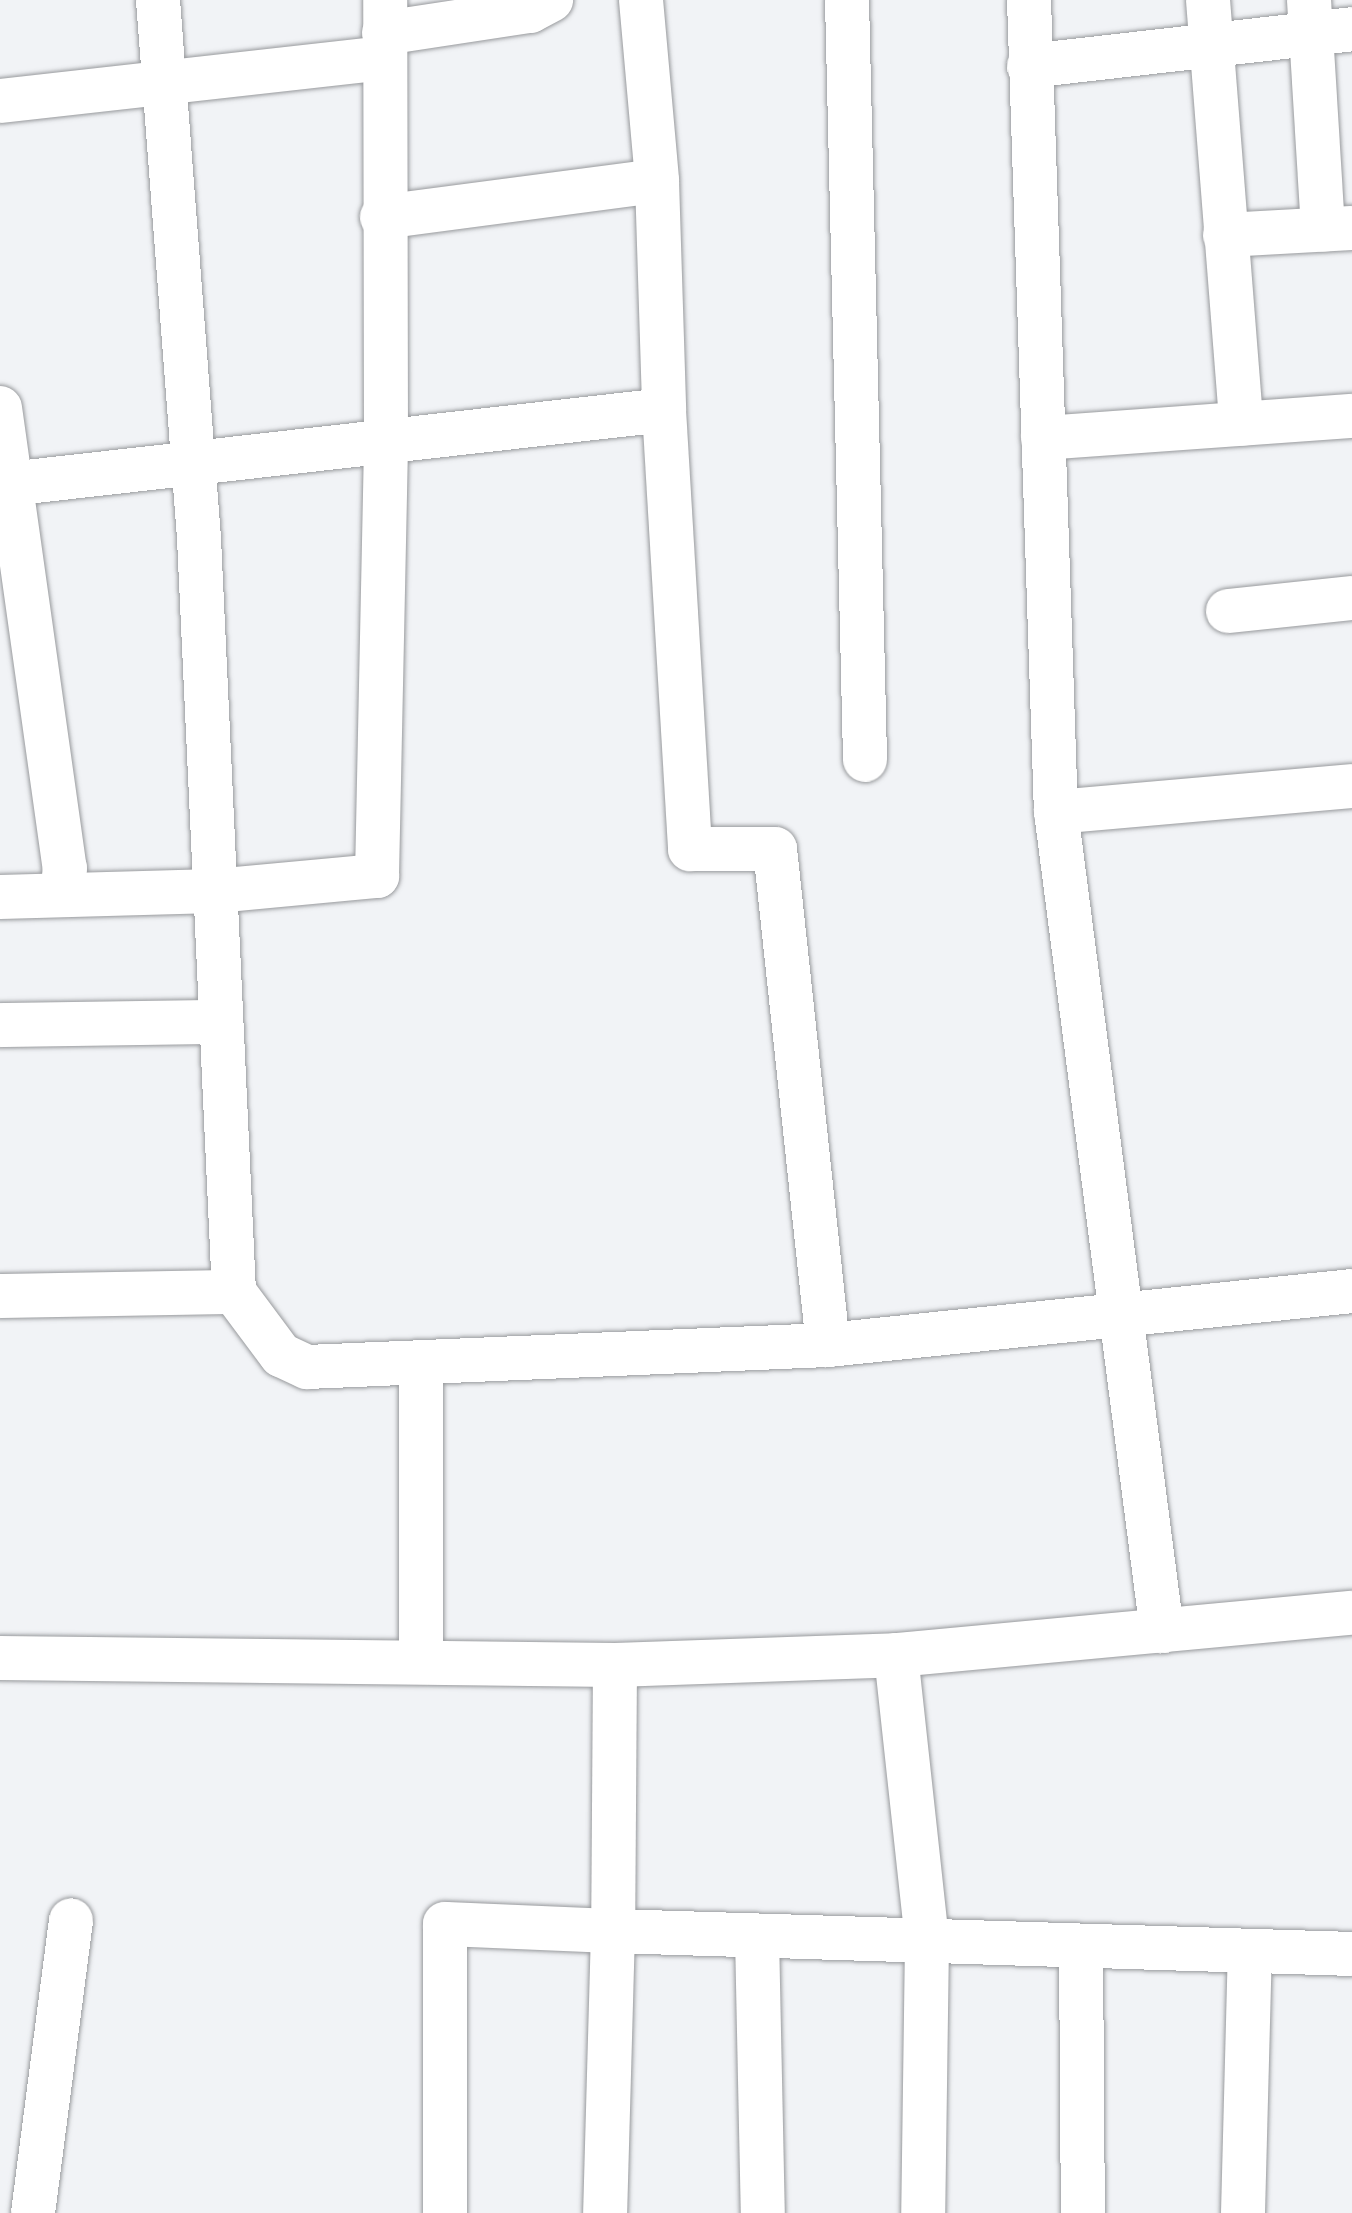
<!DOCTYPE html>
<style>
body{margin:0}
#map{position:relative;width:1352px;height:2213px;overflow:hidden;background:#f1f3f6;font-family:"Work Sans",sans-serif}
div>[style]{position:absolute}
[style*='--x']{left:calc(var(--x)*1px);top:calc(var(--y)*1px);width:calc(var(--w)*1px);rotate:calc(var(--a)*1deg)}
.roads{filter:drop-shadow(0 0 2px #989a9d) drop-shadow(0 0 2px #989a9d)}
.street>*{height:44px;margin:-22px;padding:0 22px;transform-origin:22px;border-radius:22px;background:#fff}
span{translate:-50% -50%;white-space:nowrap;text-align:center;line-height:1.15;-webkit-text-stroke:8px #fff;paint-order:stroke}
</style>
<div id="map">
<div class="roads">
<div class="street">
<i style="--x:641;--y:0;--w:182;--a:84.9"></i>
<i style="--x:657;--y:181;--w:229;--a:88.2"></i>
<i style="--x:664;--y:410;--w:440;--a:86.6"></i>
<i style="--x:690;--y:849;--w:85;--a:0"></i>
<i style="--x:775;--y:849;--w:499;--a:83.9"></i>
<i style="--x:828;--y:1345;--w:527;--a:-5.88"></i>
<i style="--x:847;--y:0;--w:760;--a:88.64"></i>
<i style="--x:1029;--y:0;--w:812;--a:88.1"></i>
<i style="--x:1056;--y:812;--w:826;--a:82.63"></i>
<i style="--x:1208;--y:0;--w:425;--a:85.5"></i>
<i style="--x:1309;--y:0;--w:230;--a:86.5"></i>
<i style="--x:384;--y:33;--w:148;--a:-8.6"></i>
<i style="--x:530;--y:11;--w:24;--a:-28"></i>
<i style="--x:1029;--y:66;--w:325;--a:-6.5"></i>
<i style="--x:0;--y:101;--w:386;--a:-6.4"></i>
<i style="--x:382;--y:217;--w:277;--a:-7.5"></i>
<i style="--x:1225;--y:235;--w:127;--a:-3.2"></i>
<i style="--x:0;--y:408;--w:465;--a:82"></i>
<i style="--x:65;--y:868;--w:25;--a:97"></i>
<i style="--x:1043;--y:438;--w:310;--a:-4.1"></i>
<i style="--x:0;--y:485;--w:668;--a:-6.44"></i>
<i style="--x:1228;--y:611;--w:125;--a:-6"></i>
<i style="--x:1056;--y:812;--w:297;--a:-5"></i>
<i style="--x:0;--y:897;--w:215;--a:-1.6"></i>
<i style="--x:215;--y:891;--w:163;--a:-5.3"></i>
<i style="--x:377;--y:876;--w:435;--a:-88.8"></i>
<i style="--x:386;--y:441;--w:441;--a:-90.1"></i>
<i style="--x:0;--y:1025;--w:221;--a:-0.8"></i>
<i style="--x:234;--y:1292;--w:79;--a:53.3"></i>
<i style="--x:281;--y:1355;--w:29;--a:25"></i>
<i style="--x:307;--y:1367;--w:521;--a:-2.42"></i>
<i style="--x:0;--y:1296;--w:234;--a:-1"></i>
<i style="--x:234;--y:1292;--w:755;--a:-92.66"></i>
<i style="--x:199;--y:538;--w:540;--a:-94.36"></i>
<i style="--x:421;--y:1362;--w:298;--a:90"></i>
<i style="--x:896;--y:1655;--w:289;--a:83.8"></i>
<i style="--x:927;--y:1942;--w:271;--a:90.8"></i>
<i style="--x:0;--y:1658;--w:615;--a:0.65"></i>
<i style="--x:615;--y:1665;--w:281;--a:-2"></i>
<i style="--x:896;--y:1655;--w:458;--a:-5.3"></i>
<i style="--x:615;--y:1665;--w:266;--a:90.4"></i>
<i style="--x:613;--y:1931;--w:739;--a:1.78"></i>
<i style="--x:757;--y:1936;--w:277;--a:88.8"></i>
<i style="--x:1081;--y:1947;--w:266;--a:89.6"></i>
<i style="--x:33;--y:2213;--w:295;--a:-82.6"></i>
<i style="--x:445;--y:2213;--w:289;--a:-90"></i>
<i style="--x:445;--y:1924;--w:168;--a:2.4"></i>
<i style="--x:613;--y:1931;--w:282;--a:91.6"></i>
<i style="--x:1243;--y:2213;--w:260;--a:-88.5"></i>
</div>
</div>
</div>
